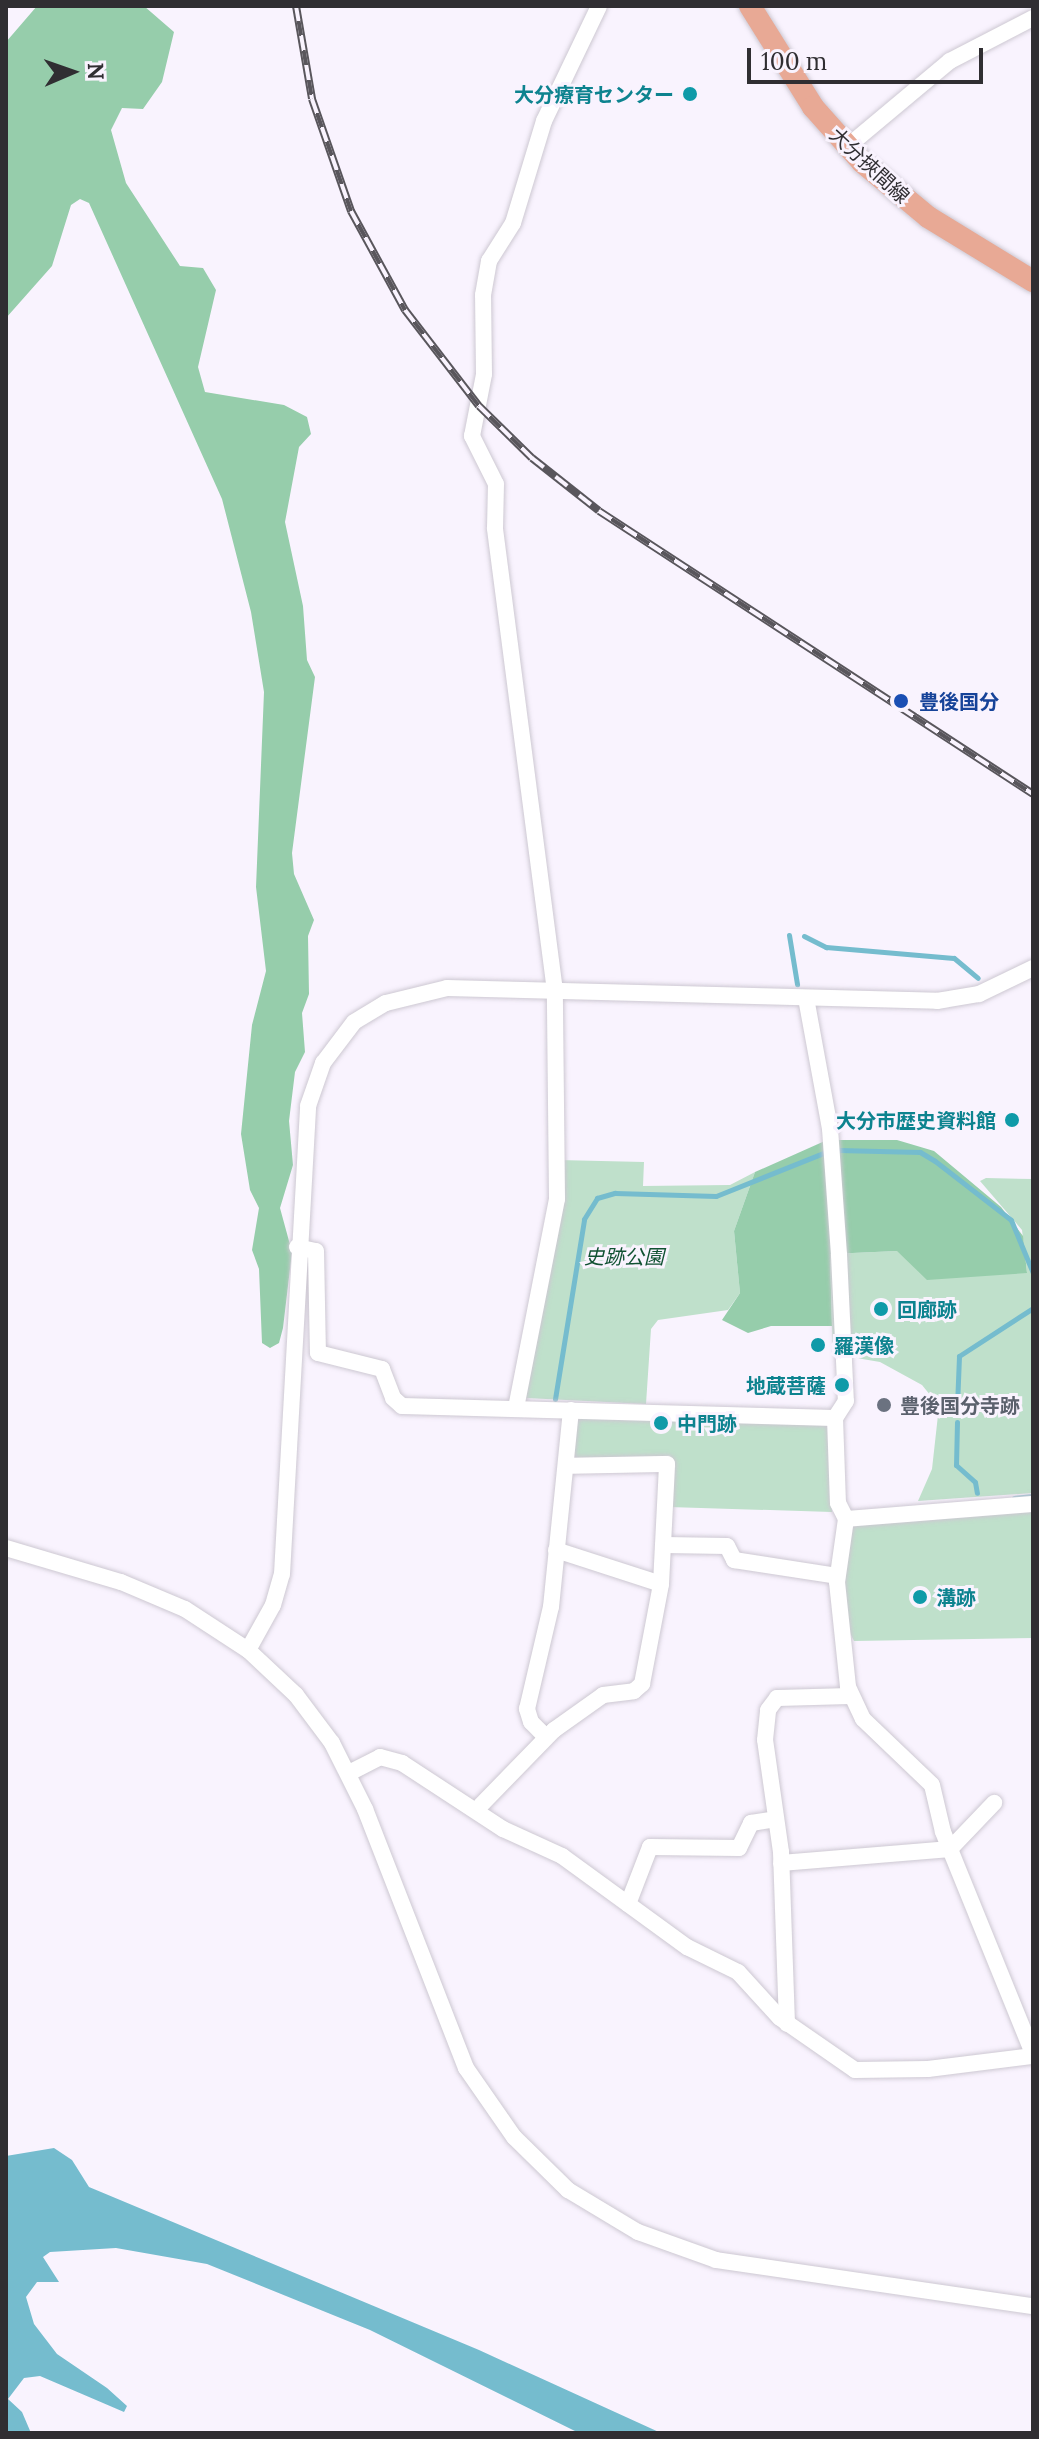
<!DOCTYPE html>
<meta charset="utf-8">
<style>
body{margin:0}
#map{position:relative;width:1039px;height:2439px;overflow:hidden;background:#f9f3fe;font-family:Lora,"Noto Sans JP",serif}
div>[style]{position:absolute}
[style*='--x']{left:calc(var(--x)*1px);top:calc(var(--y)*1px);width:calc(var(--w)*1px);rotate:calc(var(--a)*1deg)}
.green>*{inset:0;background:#bfe0cb}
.forest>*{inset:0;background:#96cdab}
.water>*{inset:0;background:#75bcce}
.stream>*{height:5px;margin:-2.5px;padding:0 2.5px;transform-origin:2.5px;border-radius:2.5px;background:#75bcce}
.roads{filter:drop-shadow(0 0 2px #cdc8d2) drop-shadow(0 0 2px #cdc8d2)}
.minor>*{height:16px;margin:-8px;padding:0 8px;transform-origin:8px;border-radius:8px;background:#fff}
.major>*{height:22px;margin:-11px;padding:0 11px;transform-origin:11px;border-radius:11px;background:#e8a995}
.rail>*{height:8px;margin-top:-4px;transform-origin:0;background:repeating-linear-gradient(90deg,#f9f3fe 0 15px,#59565c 0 30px);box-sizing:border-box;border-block:2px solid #59565c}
.dots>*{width:22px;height:22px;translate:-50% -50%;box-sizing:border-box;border:4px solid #f9f3fe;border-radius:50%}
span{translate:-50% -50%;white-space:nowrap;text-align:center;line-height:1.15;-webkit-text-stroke:6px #f9f3fe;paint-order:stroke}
.culture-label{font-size:20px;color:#0d838f;font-weight:700}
.right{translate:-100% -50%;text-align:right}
.left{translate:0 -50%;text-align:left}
.street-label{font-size:20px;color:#302e32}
.transit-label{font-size:20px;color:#164399;font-weight:700}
.park-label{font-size:20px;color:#105232;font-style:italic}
.worship-label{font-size:20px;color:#5b616d;font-weight:700}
.frame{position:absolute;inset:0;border:8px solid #302e32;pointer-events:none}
.north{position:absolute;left:32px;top:32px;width:80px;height:80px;-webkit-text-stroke:6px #f9f3fe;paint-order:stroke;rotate:88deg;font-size:22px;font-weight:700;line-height:32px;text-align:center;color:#302e32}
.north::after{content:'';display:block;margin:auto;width:28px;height:36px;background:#302e32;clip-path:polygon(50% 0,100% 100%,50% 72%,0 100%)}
.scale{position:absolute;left:747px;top:48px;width:236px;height:36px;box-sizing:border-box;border:4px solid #302e32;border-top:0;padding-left:10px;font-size:24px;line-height:28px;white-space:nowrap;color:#302e32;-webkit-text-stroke:6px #f9f3fe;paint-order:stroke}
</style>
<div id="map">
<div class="green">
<i style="clip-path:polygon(558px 1160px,644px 1162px,643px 1186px,730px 1185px,755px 1172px,734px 1231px,740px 1293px,728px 1310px,658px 1320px,651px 1329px,646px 1404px,526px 1398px)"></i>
<i style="clip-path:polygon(986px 1178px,1033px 1179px,1033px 1493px,918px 1501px,932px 1469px,939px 1406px,922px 1385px,880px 1362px,833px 1354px,830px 1254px,897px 1251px,1027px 1272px,1022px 1230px,980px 1181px)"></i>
<i style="clip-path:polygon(574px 1414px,830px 1425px,832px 1512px,669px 1507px,669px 1461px,570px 1463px)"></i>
<i style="clip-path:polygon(1033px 1509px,1033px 1638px,854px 1641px,846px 1625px,843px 1599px,851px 1526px)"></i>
</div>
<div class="forest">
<i style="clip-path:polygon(37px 6px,144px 6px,174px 32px,162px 82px,143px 109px,122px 108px,111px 130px,126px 183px,180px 266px,203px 268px,216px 290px,198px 367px,205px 392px,284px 405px,307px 417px,311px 434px,299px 447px,285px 522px,303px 606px,307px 660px,315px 677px,292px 853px,294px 874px,314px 920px,308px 936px,309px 994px,302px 1013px,305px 1052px,295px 1072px,289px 1121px,293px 1165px,280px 1208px,292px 1252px,283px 1328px,279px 1343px,270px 1348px,262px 1343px,259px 1269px,252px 1250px,259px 1208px,250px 1190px,241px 1134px,252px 1025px,266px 971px,256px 887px,264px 692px,251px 612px,222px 499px,89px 203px,80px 199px,71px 205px,52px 266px,6px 318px,6px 42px)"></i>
<i style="clip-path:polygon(827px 1140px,897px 1140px,934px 1151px,1001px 1207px,1023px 1236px,1027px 1273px,927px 1280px,897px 1251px,830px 1254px,832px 1326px,771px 1326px,748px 1333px,722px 1320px,740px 1293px,734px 1231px,755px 1172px)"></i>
</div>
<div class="water">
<i style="clip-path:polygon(54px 2148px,72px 2160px,89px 2187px,479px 2350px,661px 2433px,579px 2433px,370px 2330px,207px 2264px,116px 2248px,50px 2252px,43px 2257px,59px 2282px,37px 2282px,26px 2297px,34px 2324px,57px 2354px,107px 2388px,127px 2406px,124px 2412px,40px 2376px,24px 2378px,8px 2399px,22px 2412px,31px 2433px,6px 2433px,6px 2156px)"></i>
</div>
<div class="stream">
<i style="--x:789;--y:935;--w:50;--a:80.7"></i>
<i style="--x:804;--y:936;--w:25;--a:27"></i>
<i style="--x:826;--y:947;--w:128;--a:4.9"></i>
<i style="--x:954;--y:958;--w:31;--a:40"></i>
<i style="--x:838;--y:1150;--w:82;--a:1.4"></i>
<i style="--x:920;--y:1152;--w:17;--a:31"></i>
<i style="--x:935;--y:1161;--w:96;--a:37.8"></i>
<i style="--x:1011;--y:1220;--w:57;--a:67.5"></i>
<i style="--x:555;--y:1399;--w:182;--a:-80.8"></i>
<i style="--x:584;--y:1219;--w:25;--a:-58"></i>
<i style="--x:597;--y:1198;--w:19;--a:-16"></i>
<i style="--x:615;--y:1193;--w:101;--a:1.7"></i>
<i style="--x:716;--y:1196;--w:118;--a:-21.8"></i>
<i style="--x:957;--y:1406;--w:50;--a:-87.7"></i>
<i style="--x:959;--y:1356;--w:88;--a:-33"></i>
<i style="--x:957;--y:1422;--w:43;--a:91.3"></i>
<i style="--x:956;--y:1465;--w:25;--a:42"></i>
<i style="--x:975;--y:1482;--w:11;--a:80"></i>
<i style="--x:1014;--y:1498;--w:19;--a:-6"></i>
</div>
<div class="roads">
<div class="minor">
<i style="--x:847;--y:147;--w:134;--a:-39.9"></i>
<i style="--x:950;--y:61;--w:93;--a:-27.4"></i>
<i style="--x:806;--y:998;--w:133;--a:79.6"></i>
<i style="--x:830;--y:1129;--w:126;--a:85.9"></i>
<i style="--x:839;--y:1255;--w:146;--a:87.3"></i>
<i style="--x:846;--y:1401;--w:20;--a:123"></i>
<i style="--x:835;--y:1418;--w:85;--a:88"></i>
<i style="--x:838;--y:1503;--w:18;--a:63"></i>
<i style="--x:846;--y:1519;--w:64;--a:98.1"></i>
<i style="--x:837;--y:1582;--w:106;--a:84"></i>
<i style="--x:848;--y:1687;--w:35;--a:65"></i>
<i style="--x:863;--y:1719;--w:95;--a:43.7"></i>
<i style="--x:932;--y:1785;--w:48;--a:76.8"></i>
<i style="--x:943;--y:1832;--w:240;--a:67.9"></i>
<i style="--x:297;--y:1247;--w:19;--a:12"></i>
<i style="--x:316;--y:1251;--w:102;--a:88.9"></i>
<i style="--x:318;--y:1353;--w:66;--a:14"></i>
<i style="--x:382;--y:1369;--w:31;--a:69"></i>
<i style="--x:393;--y:1398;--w:12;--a:42"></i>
<i style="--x:402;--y:1406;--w:433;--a:1.6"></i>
<i style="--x:516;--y:1408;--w:213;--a:-78.9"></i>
<i style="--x:557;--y:1199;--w:208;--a:-90.6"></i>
<i style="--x:555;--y:991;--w:467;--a:-97.4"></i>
<i style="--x:495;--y:528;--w:44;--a:-88.7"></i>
<i style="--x:496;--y:484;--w:54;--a:-116.6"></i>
<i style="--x:472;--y:436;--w:63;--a:-79"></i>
<i style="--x:484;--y:374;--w:79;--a:-90.7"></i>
<i style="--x:483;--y:295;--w:35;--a:-80"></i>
<i style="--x:489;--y:261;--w:45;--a:-57.7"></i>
<i style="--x:513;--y:223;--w:107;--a:-73.1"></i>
<i style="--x:544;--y:121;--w:127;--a:-64.4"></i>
<i style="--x:846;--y:1519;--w:188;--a:-4.6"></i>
<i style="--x:664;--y:1545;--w:63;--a:0.9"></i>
<i style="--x:727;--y:1546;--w:16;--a:63"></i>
<i style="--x:734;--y:1560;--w:104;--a:8.8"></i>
<i style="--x:6;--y:1548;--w:120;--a:16.5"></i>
<i style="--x:121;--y:1582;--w:69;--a:22.9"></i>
<i style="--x:185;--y:1609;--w:75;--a:33.1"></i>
<i style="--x:248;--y:1650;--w:66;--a:43.2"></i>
<i style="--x:296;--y:1695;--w:60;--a:53.1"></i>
<i style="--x:332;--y:1743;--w:74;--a:63.4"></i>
<i style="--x:365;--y:1809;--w:278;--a:68.7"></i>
<i style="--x:466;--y:2068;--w:84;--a:55.2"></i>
<i style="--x:514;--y:2137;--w:76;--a:44.5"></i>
<i style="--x:568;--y:2190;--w:82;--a:31"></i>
<i style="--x:638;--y:2232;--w:83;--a:19.7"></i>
<i style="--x:716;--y:2260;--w:320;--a:8.3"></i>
<i style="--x:556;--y:1550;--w:110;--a:17.9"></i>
<i style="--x:248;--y:1650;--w:51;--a:-60.9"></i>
<i style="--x:273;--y:1605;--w:32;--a:-74"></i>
<i style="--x:282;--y:1574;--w:469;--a:-86.8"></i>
<i style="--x:308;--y:1106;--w:46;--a:-70.8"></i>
<i style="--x:323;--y:1063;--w:51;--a:-52.9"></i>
<i style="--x:354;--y:1022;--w:37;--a:-31"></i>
<i style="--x:386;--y:1003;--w:63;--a:-13.8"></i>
<i style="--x:447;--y:988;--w:490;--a:1.5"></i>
<i style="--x:937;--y:1001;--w:43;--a:-9.5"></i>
<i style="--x:979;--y:994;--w:60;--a:-25.7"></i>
<i style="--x:546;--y:1737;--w:21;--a:-135"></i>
<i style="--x:531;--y:1722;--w:14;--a:-107"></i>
<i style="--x:527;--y:1709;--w:105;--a:-76.8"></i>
<i style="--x:551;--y:1607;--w:198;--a:-84.2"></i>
<i style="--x:349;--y:1773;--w:35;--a:-27"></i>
<i style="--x:380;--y:1757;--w:23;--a:15"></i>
<i style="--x:402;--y:1763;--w:121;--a:33.2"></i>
<i style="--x:503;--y:1829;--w:65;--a:24.6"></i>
<i style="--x:562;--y:1856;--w:155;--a:36.1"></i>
<i style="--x:687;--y:1947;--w:57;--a:26.1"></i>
<i style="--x:738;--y:1972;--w:62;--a:47.6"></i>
<i style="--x:780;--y:2018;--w:91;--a:34.7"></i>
<i style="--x:855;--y:2070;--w:73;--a:-0.8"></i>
<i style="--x:928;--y:2069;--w:106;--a:-7.1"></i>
<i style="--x:481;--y:1805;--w:105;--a:-45.8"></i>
<i style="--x:554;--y:1730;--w:60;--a:-35.5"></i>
<i style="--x:603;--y:1695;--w:31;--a:-7"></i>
<i style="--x:634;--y:1691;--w:11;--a:-41"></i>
<i style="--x:642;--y:1684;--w:102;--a:-79.2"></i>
<i style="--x:661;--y:1584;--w:120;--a:-87.1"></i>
<i style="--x:667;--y:1464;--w:100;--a:178.9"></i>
<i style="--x:781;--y:1863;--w:170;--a:-4.7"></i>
<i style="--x:950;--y:1849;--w:64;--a:-46.3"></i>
<i style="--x:628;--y:1904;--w:61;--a:-68.9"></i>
<i style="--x:650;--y:1847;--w:89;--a:0.6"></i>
<i style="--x:739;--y:1848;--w:28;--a:-64"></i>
<i style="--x:751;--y:1823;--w:25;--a:-9"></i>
<i style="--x:787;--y:2024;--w:172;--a:-92"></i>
<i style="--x:781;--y:1852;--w:113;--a:-98.1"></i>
<i style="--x:765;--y:1740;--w:30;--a:-84"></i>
<i style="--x:768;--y:1710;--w:15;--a:-53"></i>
<i style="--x:777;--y:1698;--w:74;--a:-1.5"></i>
</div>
<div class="major">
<i style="--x:750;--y:6;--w:119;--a:58"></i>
<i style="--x:813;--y:107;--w:74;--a:48.3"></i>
<i style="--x:862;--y:162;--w:86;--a:39.8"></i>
<i style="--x:928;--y:217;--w:123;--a:31.4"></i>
</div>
</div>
<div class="rail">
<i style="--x:296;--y:6;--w:94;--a:80.2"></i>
<i style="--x:312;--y:99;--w:119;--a:70.8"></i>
<i style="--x:351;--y:211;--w:113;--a:61.4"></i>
<i style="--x:405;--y:310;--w:121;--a:52.4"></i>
<i style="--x:479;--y:406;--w:74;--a:44.5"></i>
<i style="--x:532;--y:458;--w:85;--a:38.3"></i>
<i style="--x:599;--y:511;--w:518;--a:33.11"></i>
</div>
<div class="dots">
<i style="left:690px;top:94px;background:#0f9aa8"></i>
<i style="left:901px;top:701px;background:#1a4fb4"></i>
<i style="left:1012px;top:1120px;background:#0f9aa8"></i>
<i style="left:881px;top:1309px;background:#0f9aa8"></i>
<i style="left:818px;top:1345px;background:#0f9aa8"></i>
<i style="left:842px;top:1385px;background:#0f9aa8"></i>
<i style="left:884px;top:1405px;background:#6b7280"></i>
<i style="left:661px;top:1423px;background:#0f9aa8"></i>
<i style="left:920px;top:1597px;background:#0f9aa8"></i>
</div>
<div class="culture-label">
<span class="right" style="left:674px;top:94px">大分療育センター</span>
<span class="right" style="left:996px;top:1120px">大分市歴史資料館</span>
<span class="left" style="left:897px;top:1309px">回廊跡</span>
<span class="left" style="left:834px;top:1345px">羅漢像</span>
<span class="right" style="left:826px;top:1385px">地蔵菩薩</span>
<span class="left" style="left:677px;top:1423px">中門跡</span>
<span class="left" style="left:936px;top:1597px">溝跡</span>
</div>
<div class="street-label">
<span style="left:870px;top:165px;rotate:43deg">大分挾間線</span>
</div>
<div class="transit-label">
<span class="left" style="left:919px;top:701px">豊後国分</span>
</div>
<div class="park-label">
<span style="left:624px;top:1256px">史跡公園</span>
</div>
<div class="worship-label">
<span class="left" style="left:900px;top:1405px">豊後国分寺跡</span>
</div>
<div class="frame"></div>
<div class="north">N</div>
<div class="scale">100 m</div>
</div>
